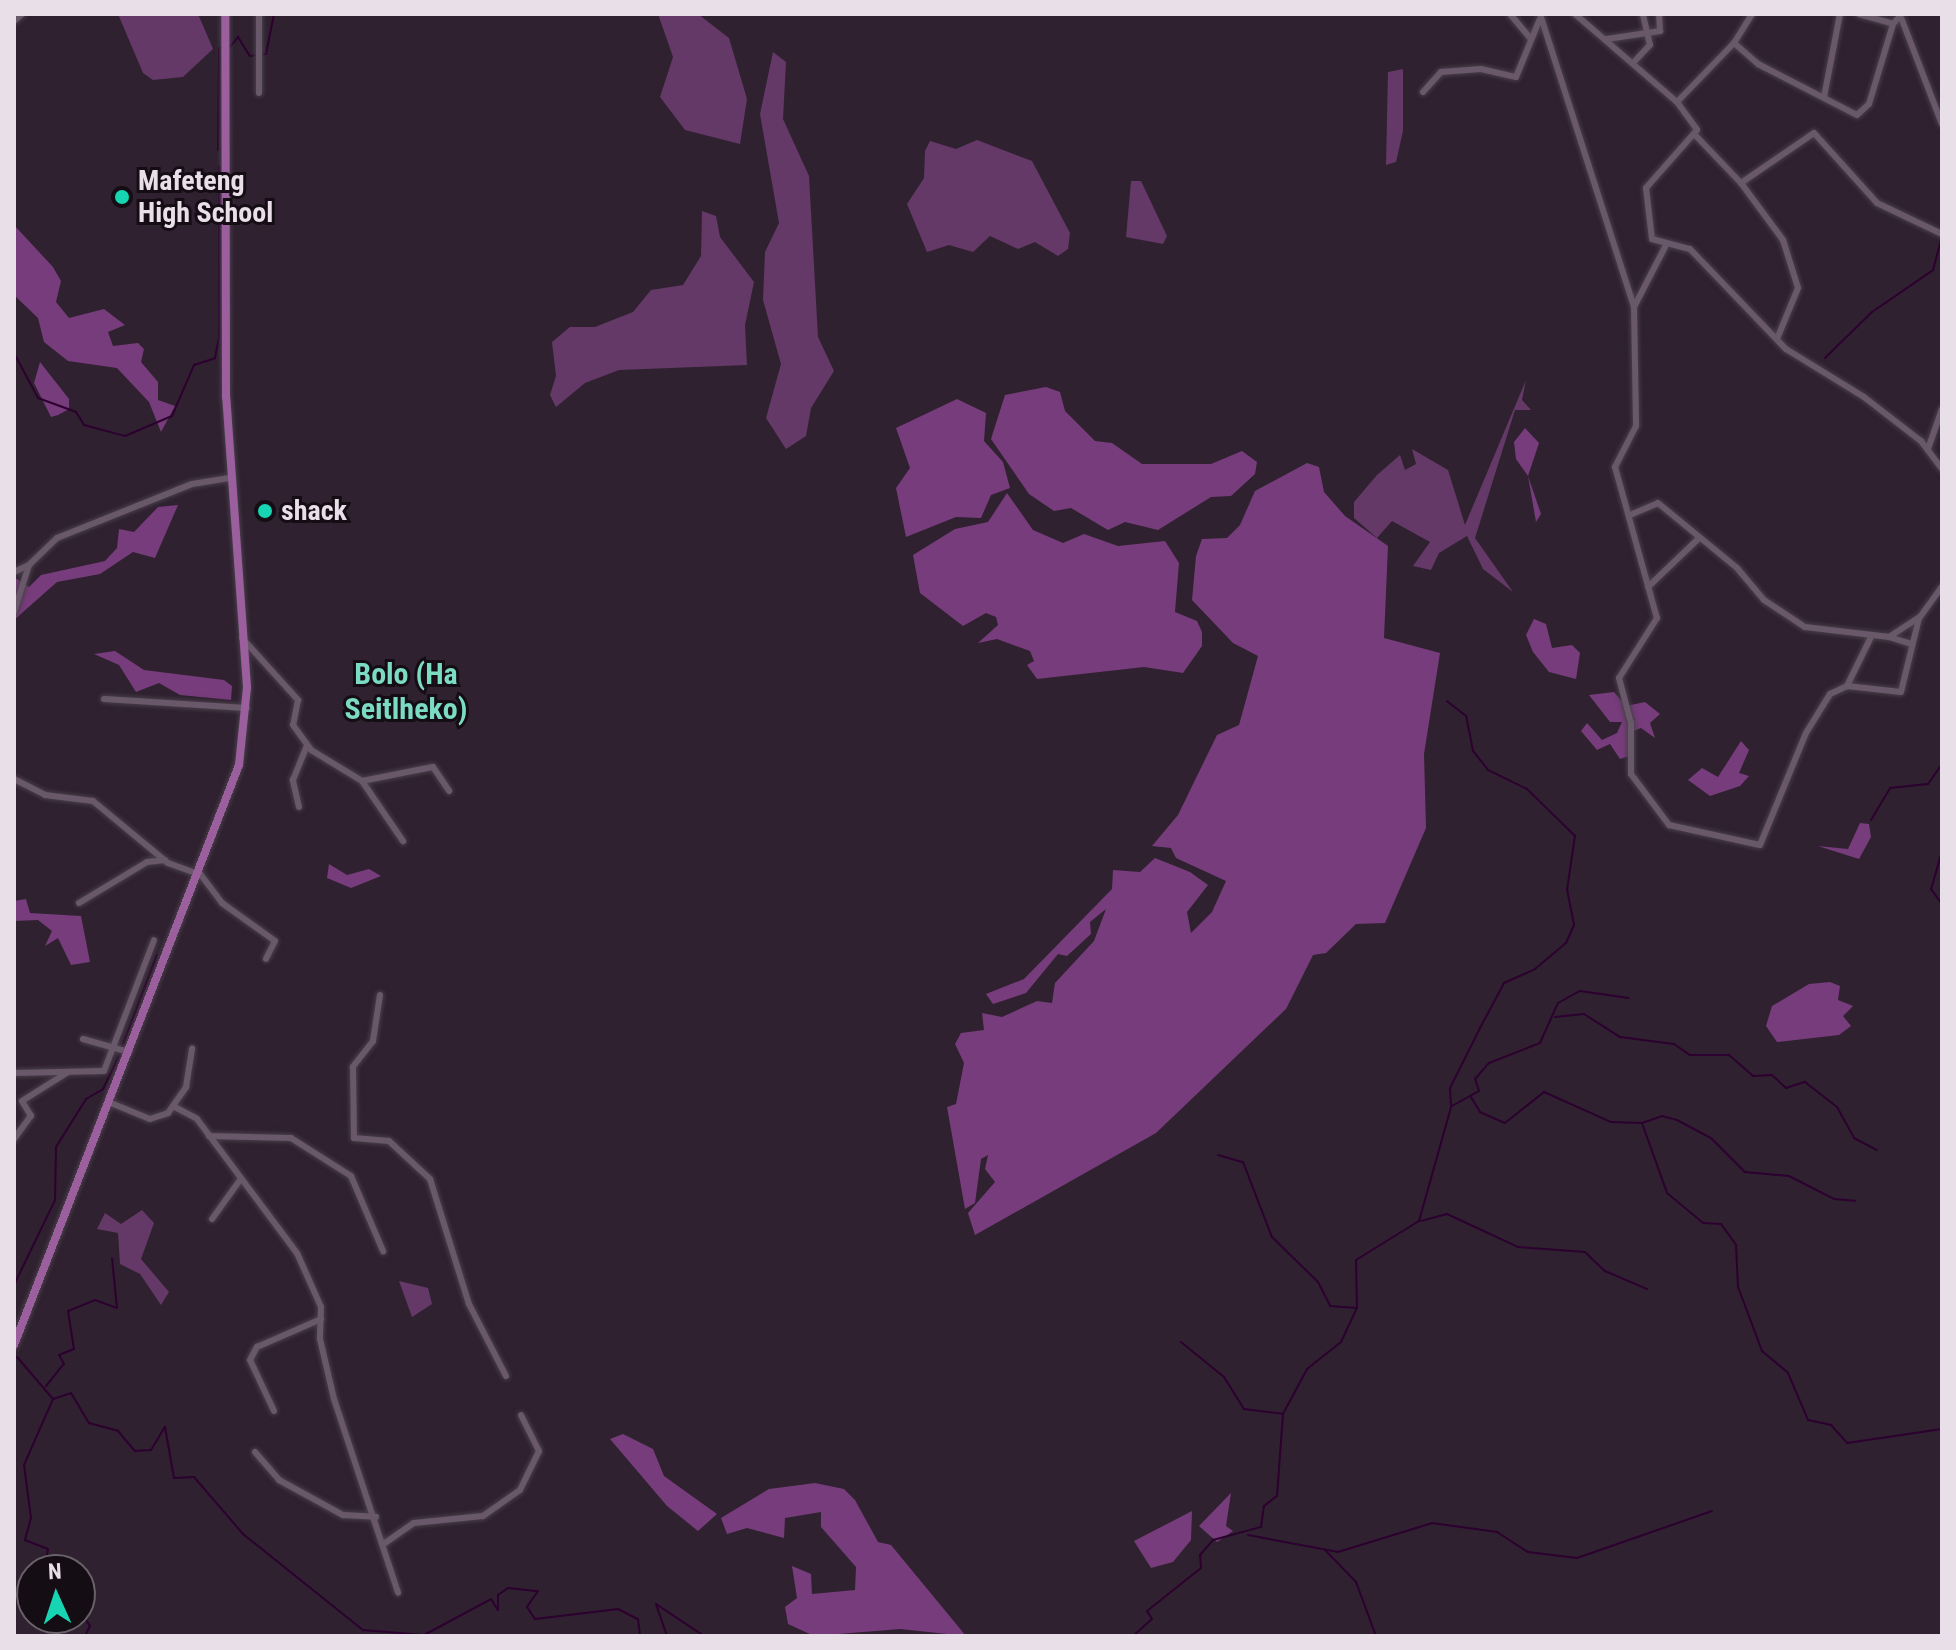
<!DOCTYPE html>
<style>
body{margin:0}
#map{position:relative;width:1956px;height:1650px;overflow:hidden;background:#2f2130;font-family:"Roboto Condensed",sans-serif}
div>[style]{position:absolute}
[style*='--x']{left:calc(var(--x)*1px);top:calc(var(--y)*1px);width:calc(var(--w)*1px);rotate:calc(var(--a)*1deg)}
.green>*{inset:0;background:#643967}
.forest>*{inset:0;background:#773c7b}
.stream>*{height:2px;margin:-1px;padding:0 1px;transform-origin:1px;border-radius:1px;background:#2c012f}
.roads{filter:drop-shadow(0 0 2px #493e4a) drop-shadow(0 0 2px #493e4a)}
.minor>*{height:6px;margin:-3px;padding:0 3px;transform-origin:3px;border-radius:3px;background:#685869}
.major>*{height:8px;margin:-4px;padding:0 4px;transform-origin:4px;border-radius:4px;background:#9b5f9e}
.dots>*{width:22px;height:22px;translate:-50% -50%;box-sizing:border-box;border:4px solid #140d14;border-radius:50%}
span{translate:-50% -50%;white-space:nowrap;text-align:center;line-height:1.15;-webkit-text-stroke:6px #140d14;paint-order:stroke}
.poi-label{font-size:28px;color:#e9dfe9;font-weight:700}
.left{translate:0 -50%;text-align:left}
.neighbourhood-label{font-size:30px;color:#7bdcc3;font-weight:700}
.frame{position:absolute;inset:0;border:16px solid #e9dfe9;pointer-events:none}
.north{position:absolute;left:16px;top:1554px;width:80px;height:80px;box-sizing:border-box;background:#140d14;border:2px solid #696169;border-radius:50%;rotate:357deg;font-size:22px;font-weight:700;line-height:32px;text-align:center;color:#e9dfe9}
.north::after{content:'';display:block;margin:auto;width:28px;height:36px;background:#17d5b2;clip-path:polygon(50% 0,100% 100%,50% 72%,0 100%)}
</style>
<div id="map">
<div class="green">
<i style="clip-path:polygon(118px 14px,198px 14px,213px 49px,183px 77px,153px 80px,143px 73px)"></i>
<i style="clip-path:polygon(658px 14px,698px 14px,729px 38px,747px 99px,740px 144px,685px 130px,660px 97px,673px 57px)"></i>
<i style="clip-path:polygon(773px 52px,786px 62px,783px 119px,809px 176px,818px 337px,834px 371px,811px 408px,806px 436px,786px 449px,766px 418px,781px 364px,763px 300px,765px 252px,779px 223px,760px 114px)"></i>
<i style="clip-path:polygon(1403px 69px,1403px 131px,1396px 162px,1386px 165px,1388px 72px)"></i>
<i style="clip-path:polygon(977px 140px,1032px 161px,1070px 233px,1068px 249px,1058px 256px,1035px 242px,1018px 249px,990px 236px,973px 252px,949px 245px,927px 252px,907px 204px,924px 178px,925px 151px,930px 141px,956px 149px)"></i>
<i style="clip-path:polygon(1131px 181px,1141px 181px,1167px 236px,1163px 244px,1126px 237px)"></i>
<i style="clip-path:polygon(702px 211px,716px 216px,720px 237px,754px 282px,745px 325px,747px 365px,619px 370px,585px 383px,556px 407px,550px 395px,556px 376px,552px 342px,570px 327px,595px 327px,633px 312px,651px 290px,683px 285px,701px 256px)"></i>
<i style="clip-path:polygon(1526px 380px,1522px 400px,1531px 410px,1515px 410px,1475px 538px,1513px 592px,1483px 569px,1467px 536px,1439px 553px,1431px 570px,1413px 566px,1430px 542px,1392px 521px,1377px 538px,1354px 518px,1354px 502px,1377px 475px,1400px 455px,1405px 470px,1416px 464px,1412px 449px,1448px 470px,1465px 525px)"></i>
<i style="clip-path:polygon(142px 1210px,154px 1223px,141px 1259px,169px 1292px,161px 1305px,140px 1274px,120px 1264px,118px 1233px,97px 1229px,105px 1213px,121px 1224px)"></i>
<i style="clip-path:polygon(399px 1281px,428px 1288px,432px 1304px,412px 1317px)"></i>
</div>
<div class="forest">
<i style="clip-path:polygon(14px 225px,53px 267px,61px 281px,56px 302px,69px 318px,104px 309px,125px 325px,108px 332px,113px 346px,138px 343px,144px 349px,141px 362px,158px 382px,158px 400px,175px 406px,161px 432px,149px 402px,117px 368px,68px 361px,44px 342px,38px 318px,14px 295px)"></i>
<i style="clip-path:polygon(40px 362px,69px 399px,69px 409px,58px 415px,51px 417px,34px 383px)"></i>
<i style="clip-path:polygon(1046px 387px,1060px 392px,1065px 411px,1095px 441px,1112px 443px,1142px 464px,1211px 464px,1242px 451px,1257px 462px,1255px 474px,1231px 496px,1211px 497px,1158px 530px,1125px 522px,1108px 530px,1071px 508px,1054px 511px,1029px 494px,991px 439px,1005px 395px)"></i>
<i style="clip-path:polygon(957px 399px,986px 413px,984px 441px,1003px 462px,1010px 488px,991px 495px,981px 518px,956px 517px,906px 537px,896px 488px,910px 468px,896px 428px)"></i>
<i style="clip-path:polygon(1525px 428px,1539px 443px,1528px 476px,1541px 514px,1536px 522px,1528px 476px,1516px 459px,1514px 442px)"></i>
<i style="clip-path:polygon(1307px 463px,1319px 467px,1324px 492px,1345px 516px,1388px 546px,1384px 638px,1440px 653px,1424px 754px,1426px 828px,1385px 923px,1356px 924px,1326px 953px,1313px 955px,1286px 1009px,1156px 1133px,975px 1235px,968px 1213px,995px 1182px,985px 1169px,988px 1155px,981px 1159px,975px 1203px,965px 1209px,947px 1107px,956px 1104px,964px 1063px,955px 1044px,961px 1033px,984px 1030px,982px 1013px,1002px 1017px,1037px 1001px,1052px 1003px,1055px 983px,1094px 941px,1106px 909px,1090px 922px,1091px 934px,1067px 956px,1058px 954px,1026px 993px,993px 1004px,986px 994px,1024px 979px,1112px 889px,1113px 870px,1140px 872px,1155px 858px,1190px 872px,1208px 885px,1187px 912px,1191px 933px,1212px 912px,1226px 881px,1176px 858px,1171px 848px,1152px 846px,1178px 815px,1217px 735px,1239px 725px,1258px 656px,1233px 643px,1192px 600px,1196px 556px,1202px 539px,1227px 538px,1240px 525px,1255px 491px)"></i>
<i style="clip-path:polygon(1007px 493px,1033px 530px,1063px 543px,1084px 534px,1118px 546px,1165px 541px,1179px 563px,1175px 612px,1197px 621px,1202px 632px,1202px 646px,1183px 673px,1144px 667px,1037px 679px,1027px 665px,1034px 661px,1030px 651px,997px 639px,978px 643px,998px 625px,996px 617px,986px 613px,963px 626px,920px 593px,913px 555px,955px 529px,988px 522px)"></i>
<i style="clip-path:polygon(178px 505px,155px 558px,133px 552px,100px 574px,57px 582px,14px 620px,14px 577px,29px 587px,41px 575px,105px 561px,117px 548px,119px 529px,134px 532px,158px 507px)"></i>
<i style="clip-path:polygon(1534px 619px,1546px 624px,1552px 648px,1572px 645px,1580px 653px,1576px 679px,1549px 672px,1533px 652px,1526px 635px)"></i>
<i style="clip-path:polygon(115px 651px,144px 670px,224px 680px,232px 686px,231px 700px,180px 695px,159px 683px,136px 692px,119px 665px,94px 654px)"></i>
<i style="clip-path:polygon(1614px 692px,1626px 706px,1645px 702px,1660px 714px,1650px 723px,1655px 738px,1641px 728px,1628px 733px,1629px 756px,1620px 759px,1610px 744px,1597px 750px,1581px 731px,1587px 723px,1602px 740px,1617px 733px,1622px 722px,1610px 722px,1589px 695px)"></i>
<i style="clip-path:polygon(1741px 741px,1749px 750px,1739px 773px,1749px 776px,1740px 786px,1710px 796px,1688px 780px,1702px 768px,1718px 777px)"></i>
<i style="clip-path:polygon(1860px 823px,1869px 824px,1871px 837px,1859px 859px,1818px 846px,1848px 849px)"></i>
<i style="clip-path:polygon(329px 864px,347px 875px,369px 869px,381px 876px,351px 888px,327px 878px)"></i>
<i style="clip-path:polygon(26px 899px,30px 913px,81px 916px,90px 962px,71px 965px,58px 938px,45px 946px,52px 931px,38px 920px,14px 921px,14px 901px)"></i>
<i style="clip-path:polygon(1830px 982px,1840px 986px,1838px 1000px,1853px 1006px,1843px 1016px,1851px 1026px,1839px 1035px,1777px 1042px,1766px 1026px,1772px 1006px,1809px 984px)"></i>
<i style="clip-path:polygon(623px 1434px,653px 1449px,664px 1476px,717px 1514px,698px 1531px,667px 1506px,610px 1439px)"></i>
<i style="clip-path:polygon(815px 1483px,844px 1489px,855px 1500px,878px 1542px,891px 1545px,966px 1636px,900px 1629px,814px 1636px,788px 1624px,785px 1607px,797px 1598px,792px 1566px,811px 1574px,812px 1594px,855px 1590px,856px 1567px,821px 1527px,821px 1512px,785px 1518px,784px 1538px,747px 1528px,727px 1534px,721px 1518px,769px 1489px)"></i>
<i style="clip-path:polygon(1231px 1493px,1226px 1526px,1233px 1531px,1217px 1542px,1199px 1526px)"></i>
<i style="clip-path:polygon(1192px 1511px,1191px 1540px,1173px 1562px,1151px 1568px,1134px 1541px)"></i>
</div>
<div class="stream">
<i style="--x:230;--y:47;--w:13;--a:-51"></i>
<i style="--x:238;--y:37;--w:22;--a:58"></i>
<i style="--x:250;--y:56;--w:16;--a:-7"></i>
<i style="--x:266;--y:54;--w:41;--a:-78.7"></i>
<i style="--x:218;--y:150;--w:102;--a:-89.4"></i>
<i style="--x:14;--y:353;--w:51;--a:61.9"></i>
<i style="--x:38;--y:398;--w:40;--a:20.2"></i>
<i style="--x:76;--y:412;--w:15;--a:58"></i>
<i style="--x:84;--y:425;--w:42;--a:15"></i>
<i style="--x:125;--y:436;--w:51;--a:-23.1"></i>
<i style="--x:172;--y:416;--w:56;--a:-66.7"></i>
<i style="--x:194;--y:365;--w:22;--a:-18"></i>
<i style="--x:215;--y:358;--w:20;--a:-79"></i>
<i style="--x:219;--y:338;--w:172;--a:-90"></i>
<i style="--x:1825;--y:358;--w:66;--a:-44.4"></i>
<i style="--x:1872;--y:312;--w:74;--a:-34.5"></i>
<i style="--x:1933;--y:270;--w:34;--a:-75"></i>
<i style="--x:1871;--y:820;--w:37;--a:-59"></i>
<i style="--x:1890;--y:788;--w:38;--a:-6"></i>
<i style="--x:1928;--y:784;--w:24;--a:-55"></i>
<i style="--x:1942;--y:851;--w:40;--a:106"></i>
<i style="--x:1931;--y:889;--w:19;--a:54"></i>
<i style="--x:1555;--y:1017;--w:29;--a:-6"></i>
<i style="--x:1584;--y:1014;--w:43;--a:32.6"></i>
<i style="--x:1620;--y:1037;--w:54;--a:7.4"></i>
<i style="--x:1674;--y:1044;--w:19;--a:35"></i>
<i style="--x:1690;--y:1055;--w:39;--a:0"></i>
<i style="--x:1729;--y:1055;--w:32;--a:41"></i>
<i style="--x:1753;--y:1076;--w:19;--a:-3"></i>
<i style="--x:1772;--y:1075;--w:19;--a:43"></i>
<i style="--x:1786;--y:1088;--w:20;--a:-18"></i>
<i style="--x:1805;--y:1082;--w:41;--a:38"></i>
<i style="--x:1837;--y:1107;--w:35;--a:61"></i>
<i style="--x:1854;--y:1138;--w:26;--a:28"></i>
<i style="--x:122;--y:1047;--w:98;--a:-69.2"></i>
<i style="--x:1471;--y:1097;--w:17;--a:59"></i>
<i style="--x:1480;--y:1112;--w:27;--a:24"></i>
<i style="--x:1505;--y:1123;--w:50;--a:-38.5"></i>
<i style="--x:1544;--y:1092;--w:73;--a:24.1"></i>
<i style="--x:1611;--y:1122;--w:31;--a:2"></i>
<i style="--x:1642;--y:1123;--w:74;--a:70.3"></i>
<i style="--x:1667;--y:1193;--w:47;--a:39.8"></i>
<i style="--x:1703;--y:1223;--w:18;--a:3"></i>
<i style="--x:1721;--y:1224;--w:26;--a:54"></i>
<i style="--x:1736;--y:1245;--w:42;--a:87.3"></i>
<i style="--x:1738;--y:1287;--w:68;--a:69.4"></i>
<i style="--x:1762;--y:1351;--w:34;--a:40"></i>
<i style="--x:1788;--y:1373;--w:51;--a:66.9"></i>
<i style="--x:1808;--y:1420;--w:24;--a:12"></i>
<i style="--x:1831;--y:1425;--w:24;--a:48"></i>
<i style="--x:1847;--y:1443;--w:96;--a:-8.4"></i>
<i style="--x:1452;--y:1106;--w:31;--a:-29"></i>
<i style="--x:1479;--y:1091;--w:13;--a:-108"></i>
<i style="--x:1475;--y:1079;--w:21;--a:-49"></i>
<i style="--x:1489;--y:1063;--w:55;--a:-21.4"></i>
<i style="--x:1540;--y:1043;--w:44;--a:-65.8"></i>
<i style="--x:1558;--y:1003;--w:25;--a:-29"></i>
<i style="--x:1580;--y:991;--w:49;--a:8.1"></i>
<i style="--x:1642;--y:1123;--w:21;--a:-19"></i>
<i style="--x:1662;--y:1116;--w:16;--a:15"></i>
<i style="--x:1677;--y:1120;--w:38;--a:28"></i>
<i style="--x:1711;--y:1138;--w:48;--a:45"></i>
<i style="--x:1745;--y:1172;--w:44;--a:5.2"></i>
<i style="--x:1789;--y:1176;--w:51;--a:27.1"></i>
<i style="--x:1834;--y:1199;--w:21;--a:5"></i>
<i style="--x:1218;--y:1155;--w:26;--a:16"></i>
<i style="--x:1243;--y:1162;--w:80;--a:68.9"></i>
<i style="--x:1272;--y:1237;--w:64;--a:44.4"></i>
<i style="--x:1318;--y:1282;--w:27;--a:63"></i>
<i style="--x:1330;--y:1306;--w:27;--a:4"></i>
<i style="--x:1421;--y:1221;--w:27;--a:-15"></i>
<i style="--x:1447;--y:1214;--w:78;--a:24.9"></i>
<i style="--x:1518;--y:1247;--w:67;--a:4.3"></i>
<i style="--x:1585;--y:1252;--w:28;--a:44"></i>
<i style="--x:1605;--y:1271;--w:46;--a:23.2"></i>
<i style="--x:14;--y:1285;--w:94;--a:-64.2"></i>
<i style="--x:55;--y:1200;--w:53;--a:-88.9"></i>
<i style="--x:56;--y:1147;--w:57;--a:-58"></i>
<i style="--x:86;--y:1099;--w:20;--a:-30"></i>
<i style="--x:103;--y:1089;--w:39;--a:-64"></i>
<i style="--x:1181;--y:1342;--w:55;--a:39.1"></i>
<i style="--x:1224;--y:1377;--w:38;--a:58"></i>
<i style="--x:1244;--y:1409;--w:38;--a:7"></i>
<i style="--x:17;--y:1357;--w:55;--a:49.4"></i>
<i style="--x:53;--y:1399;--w:19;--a:-18"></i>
<i style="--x:71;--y:1393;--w:35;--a:59"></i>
<i style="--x:89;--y:1423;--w:30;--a:15"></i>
<i style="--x:118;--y:1431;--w:26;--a:50"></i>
<i style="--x:135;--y:1451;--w:16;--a:-4"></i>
<i style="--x:151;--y:1450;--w:27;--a:-59"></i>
<i style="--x:165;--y:1427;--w:52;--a:80"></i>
<i style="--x:174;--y:1478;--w:20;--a:-3"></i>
<i style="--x:194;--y:1477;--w:75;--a:49.3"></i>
<i style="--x:243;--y:1534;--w:154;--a:38.7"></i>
<i style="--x:363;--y:1630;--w:61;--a:4.7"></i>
<i style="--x:424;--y:1635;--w:76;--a:-28.2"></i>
<i style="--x:491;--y:1599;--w:13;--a:58"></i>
<i style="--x:498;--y:1610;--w:15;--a:-90"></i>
<i style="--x:498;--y:1595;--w:12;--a:-35"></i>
<i style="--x:508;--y:1588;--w:30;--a:6"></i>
<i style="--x:538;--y:1591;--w:19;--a:125"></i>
<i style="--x:527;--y:1607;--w:14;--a:56"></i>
<i style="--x:535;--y:1619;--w:84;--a:-6.9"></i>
<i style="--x:618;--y:1609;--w:22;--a:27"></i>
<i style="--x:638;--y:1619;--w:17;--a:83"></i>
<i style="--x:46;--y:1386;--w:28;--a:-51"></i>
<i style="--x:64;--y:1364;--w:10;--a:-119"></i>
<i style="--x:59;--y:1355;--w:16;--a:-22"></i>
<i style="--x:74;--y:1349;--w:38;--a:-99"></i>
<i style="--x:68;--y:1311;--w:29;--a:-22"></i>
<i style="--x:95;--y:1300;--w:23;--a:20"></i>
<i style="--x:117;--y:1308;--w:50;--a:-95.7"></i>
<i style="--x:1248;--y:1535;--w:92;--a:10.7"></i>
<i style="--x:1338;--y:1552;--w:98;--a:-17.1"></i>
<i style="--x:1432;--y:1523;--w:66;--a:7.9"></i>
<i style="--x:1497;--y:1532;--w:37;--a:33"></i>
<i style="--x:1528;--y:1552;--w:49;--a:7"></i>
<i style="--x:1577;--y:1558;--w:143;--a:-19.2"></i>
<i style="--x:1325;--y:1550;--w:45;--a:45.9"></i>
<i style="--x:1356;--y:1582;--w:58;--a:69.7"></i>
<i style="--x:44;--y:1570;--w:21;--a:-79"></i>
<i style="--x:48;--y:1549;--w:25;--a:-159"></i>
<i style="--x:25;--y:1540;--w:23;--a:-75"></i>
<i style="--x:31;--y:1518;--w:53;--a:-97.5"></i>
<i style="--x:24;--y:1465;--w:72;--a:-66.3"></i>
<i style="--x:80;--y:1611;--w:18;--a:56"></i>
<i style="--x:90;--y:1626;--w:11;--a:117"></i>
<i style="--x:667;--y:1636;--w:34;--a:-109"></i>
<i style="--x:656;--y:1604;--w:58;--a:33.7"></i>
<i style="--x:1133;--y:1636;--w:25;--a:-42"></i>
<i style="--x:1152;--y:1619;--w:9;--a:-122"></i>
<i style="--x:1147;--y:1611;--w:69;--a:-38.5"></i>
<i style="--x:1201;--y:1568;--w:13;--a:-94"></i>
<i style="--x:1200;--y:1555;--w:20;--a:-49"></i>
<i style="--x:1213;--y:1540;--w:50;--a:-15.2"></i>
<i style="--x:1261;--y:1527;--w:21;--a:-82"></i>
<i style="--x:1264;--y:1506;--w:16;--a:-38"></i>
<i style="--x:1277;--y:1496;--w:82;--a:-85.8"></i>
<i style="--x:1283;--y:1414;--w:51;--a:-61.9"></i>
<i style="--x:1307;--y:1369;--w:43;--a:-38.5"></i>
<i style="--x:1341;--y:1342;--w:38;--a:-65"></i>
<i style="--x:1357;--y:1308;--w:48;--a:-91.2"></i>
<i style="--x:1356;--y:1260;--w:74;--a:-31.8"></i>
<i style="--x:1419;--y:1221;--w:118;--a:-74.3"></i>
<i style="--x:1451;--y:1107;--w:19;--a:-93"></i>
<i style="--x:1450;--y:1088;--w:67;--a:-63.4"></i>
<i style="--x:1480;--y:1028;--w:51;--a:-61.9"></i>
<i style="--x:1504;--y:983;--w:34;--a:-24"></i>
<i style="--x:1535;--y:969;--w:40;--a:-40"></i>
<i style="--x:1566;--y:943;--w:20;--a:-66"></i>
<i style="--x:1574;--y:925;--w:36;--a:-101"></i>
<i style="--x:1567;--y:890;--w:55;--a:-81.6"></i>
<i style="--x:1575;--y:836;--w:67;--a:-135.6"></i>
<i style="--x:1527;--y:789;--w:43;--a:-154"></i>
<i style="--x:1488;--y:770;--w:24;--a:-128"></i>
<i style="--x:1473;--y:751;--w:36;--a:-101"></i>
<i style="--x:1466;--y:716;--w:24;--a:-142"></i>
</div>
<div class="roads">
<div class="minor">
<i style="--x:1510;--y:14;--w:31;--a:50"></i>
<i style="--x:1540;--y:14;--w:308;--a:72.2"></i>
<i style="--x:1575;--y:14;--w:135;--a:40.8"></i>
<i style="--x:1677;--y:102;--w:34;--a:54"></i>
<i style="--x:1697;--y:130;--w:77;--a:131.3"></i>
<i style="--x:1646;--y:188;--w:51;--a:83.3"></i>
<i style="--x:1652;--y:239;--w:39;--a:15"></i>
<i style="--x:1690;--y:249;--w:139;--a:46.2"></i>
<i style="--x:1786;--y:349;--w:92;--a:31.6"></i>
<i style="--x:1864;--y:397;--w:72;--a:37.7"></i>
<i style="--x:1921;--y:441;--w:35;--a:53"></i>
<i style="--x:1859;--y:14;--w:35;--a:16"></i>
<i style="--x:1893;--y:24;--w:13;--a:-48"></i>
<i style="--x:1902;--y:20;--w:111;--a:69"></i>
<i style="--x:14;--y:21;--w:11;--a:-41"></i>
<i style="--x:1607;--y:39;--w:54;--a:-8.6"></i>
<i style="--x:1660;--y:31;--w:17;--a:-93"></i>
<i style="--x:1734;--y:43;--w:32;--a:41"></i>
<i style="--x:1758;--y:64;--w:111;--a:27.3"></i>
<i style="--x:1857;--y:115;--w:16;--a:-43"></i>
<i style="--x:1869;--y:104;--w:84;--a:-73.3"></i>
<i style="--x:1633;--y:63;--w:25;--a:-47"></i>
<i style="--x:1650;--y:45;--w:32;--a:-103"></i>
<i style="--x:1423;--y:92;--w:27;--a:-48"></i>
<i style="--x:1441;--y:72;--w:40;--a:-4.3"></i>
<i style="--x:1481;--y:69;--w:36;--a:13"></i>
<i style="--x:1516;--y:77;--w:61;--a:-67.7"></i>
<i style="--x:259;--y:93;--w:79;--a:-90"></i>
<i style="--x:1824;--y:97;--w:85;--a:-79.1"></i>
<i style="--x:1677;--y:102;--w:82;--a:-46"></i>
<i style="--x:1734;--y:43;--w:34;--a:-58"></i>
<i style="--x:1697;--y:137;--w:64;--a:46.3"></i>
<i style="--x:1741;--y:183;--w:88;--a:-34.4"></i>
<i style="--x:1814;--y:133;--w:94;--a:48"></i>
<i style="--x:1877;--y:203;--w:72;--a:25.5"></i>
<i style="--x:1741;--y:183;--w:71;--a:53.6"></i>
<i style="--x:1783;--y:240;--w:50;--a:72.6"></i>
<i style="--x:1798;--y:288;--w:55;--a:112.4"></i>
<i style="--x:1665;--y:247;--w:68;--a:117.3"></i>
<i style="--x:1634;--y:307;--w:119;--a:89"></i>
<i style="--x:1636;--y:426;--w:46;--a:117.1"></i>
<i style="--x:1615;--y:467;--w:157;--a:74.5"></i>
<i style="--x:1657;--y:618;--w:71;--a:122.3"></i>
<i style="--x:1619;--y:678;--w:47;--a:75.1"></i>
<i style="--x:1631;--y:723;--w:51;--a:90"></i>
<i style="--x:1631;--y:774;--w:64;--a:53.3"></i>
<i style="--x:1669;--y:825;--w:93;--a:12.4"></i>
<i style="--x:1760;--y:845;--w:121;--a:-67.7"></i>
<i style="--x:1806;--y:733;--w:46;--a:-58.4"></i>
<i style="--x:1830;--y:694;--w:19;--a:-25"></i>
<i style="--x:1847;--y:686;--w:55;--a:-63.9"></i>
<i style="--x:1928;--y:449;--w:42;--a:-70.7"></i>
<i style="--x:1630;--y:515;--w:30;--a:-23"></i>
<i style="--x:1658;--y:503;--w:102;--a:39.4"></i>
<i style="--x:1737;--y:568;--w:42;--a:49.8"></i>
<i style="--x:1764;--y:600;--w:49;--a:33.4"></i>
<i style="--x:1805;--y:627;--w:85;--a:6.8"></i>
<i style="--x:1889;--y:637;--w:37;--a:-33"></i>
<i style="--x:1920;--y:617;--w:37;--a:-54"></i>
<i style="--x:14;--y:572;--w:17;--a:-25"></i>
<i style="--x:1648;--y:587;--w:69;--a:-43.8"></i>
<i style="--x:14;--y:612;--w:49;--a:-72.3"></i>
<i style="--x:29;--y:565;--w:39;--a:-44"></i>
<i style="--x:57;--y:538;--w:145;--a:-21.8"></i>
<i style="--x:192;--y:484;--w:38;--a:-9"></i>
<i style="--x:1889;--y:637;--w:24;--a:17"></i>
<i style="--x:242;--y:638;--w:84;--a:47.9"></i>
<i style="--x:298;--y:700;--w:25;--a:101"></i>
<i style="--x:293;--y:725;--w:31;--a:54"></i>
<i style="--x:311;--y:750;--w:60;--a:31.3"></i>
<i style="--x:362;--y:781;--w:72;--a:-11.2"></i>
<i style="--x:433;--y:767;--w:29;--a:56"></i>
<i style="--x:1847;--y:686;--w:54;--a:6.3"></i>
<i style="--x:1901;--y:692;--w:76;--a:-76.3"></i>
<i style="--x:104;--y:699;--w:143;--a:3.6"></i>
<i style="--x:14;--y:779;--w:35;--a:27"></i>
<i style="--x:45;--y:795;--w:48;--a:7.1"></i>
<i style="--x:93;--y:801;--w:97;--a:39.6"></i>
<i style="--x:168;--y:863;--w:35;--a:20"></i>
<i style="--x:201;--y:875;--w:35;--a:53"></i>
<i style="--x:222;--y:903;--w:65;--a:35.6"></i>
<i style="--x:275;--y:941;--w:20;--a:117"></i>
<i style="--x:362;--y:781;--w:73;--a:55.7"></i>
<i style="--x:299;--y:807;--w:28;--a:-103"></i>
<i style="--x:293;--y:780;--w:37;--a:-68"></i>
<i style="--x:79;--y:903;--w:79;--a:-31.1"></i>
<i style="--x:147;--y:862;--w:18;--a:-6"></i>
<i style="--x:380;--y:995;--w:47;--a:98.7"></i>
<i style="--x:373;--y:1041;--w:33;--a:128"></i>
<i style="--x:353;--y:1067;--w:71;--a:89.2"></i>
<i style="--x:354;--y:1138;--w:35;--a:5"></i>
<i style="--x:389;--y:1141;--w:56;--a:42.8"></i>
<i style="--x:430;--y:1179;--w:131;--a:72.7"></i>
<i style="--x:469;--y:1304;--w:81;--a:62.8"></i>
<i style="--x:83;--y:1039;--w:48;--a:15.8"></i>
<i style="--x:14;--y:1073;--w:90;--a:-1.3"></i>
<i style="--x:104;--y:1071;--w:140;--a:-69.1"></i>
<i style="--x:111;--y:1103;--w:42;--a:22.3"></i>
<i style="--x:150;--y:1119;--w:19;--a:-18"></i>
<i style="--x:168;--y:1113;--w:32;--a:-55"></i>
<i style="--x:186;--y:1087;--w:39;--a:-81"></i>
<i style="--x:173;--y:1106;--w:27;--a:28"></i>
<i style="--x:197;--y:1119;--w:167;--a:53.3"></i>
<i style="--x:297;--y:1253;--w:59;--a:66"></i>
<i style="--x:321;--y:1307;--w:32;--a:92"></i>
<i style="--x:320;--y:1339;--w:62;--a:76.9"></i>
<i style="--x:334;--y:1399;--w:204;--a:71.7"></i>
<i style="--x:209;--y:1136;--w:82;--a:1.4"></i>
<i style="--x:291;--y:1138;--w:71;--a:32.3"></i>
<i style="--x:351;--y:1176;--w:82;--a:66.9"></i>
<i style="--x:14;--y:1139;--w:29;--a:-54"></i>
<i style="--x:31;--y:1116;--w:17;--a:-121"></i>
<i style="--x:22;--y:1101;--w:54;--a:-32.2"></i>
<i style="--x:212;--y:1219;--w:48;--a:-54.3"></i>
<i style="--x:274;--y:1411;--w:56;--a:-115.2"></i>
<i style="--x:250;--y:1360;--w:15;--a:-62"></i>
<i style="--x:257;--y:1347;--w:70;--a:-23.6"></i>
<i style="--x:255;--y:1452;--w:37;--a:49"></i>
<i style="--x:279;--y:1480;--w:73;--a:28.7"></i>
<i style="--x:343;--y:1515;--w:33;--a:3"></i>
<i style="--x:385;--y:1543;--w:35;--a:-35"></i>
<i style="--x:414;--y:1523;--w:69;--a:-5.8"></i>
<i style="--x:483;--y:1516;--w:45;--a:-35.1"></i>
<i style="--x:520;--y:1490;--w:43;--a:-64"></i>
<i style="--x:539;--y:1451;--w:40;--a:-116.6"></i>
</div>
<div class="major">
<i style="--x:14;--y:1345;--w:622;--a:-68.8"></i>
<i style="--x:239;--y:765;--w:78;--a:-84.1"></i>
<i style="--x:247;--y:687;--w:291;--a:-94.1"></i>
<i style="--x:226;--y:397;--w:383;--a:-90.1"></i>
</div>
</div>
<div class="dots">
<i style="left:122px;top:197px;background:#17d5b2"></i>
<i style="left:265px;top:511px;background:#17d5b2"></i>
</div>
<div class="poi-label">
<span class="left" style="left:138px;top:197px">Mafeteng<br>High School</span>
<span class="left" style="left:281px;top:511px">shack</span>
</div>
<div class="neighbourhood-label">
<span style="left:406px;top:691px">Bolo (Ha<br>Seitlheko)</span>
</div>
<div class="frame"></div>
<div class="north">N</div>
</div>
